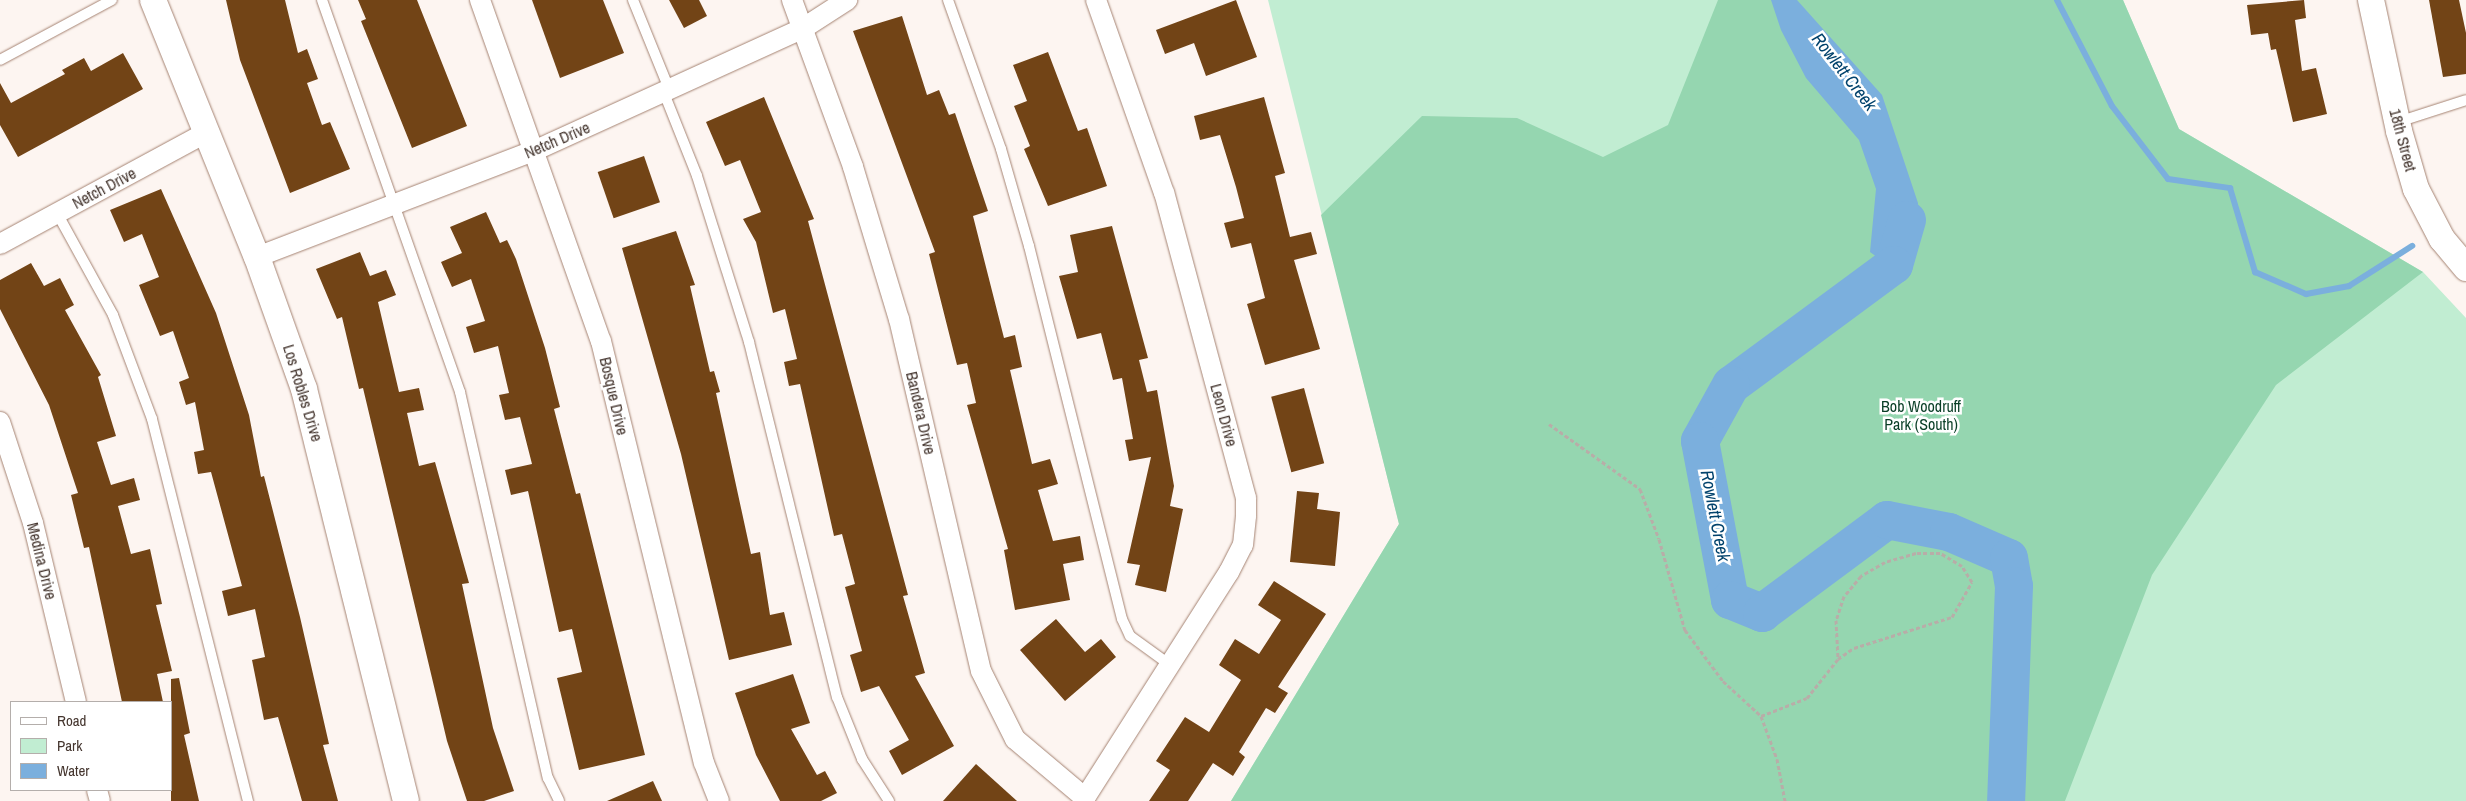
<!DOCTYPE html>
<style>
body{margin:0}
#map{position:relative;width:2466px;height:801px;overflow:hidden;background:#fdf5f1;font-family:"Archivo Narrow",sans-serif}
div>[style]{position:absolute}
[style*='--x']{left:calc(var(--x)*1px);top:calc(var(--y)*1px);width:calc(var(--w)*1px);rotate:calc(var(--a)*1deg)}
.green>*{inset:0;background:#c1edd2}
.forest>*{inset:0;background:#95d6b0}
.water>*{inset:0;background:#7bafdd}
.stream>*{height:6px;margin:-3px;padding:0 3px;transform-origin:3px;border-radius:3px;background:#7bafdd}
.river>*{height:38px;margin:-19px;padding:0 19px;transform-origin:19px;border-radius:19px;background:#7bafdd}
.building>*{inset:0;background:#724416;transform-origin:0 0}
.path>*{height:3px;margin-top:-1.5px;transform-origin:0;background:repeating-linear-gradient(90deg,#b8ada8 0 4px,transparent 0 6.5px)}
.roads{filter:drop-shadow(0 0 1px #a58372) drop-shadow(0 0 1px #a58372)}
.service>*{height:10px;margin:-5px;padding:0 5px;transform-origin:5px;border-radius:5px;background:#fff}
.minor>*{height:20px;margin:-10px;padding:0 10px;transform-origin:10px;border-radius:10px;background:#fff}
.tertiary>*{height:26px;margin:-13px;padding:0 13px;transform-origin:13px;border-radius:13px;background:#fff}
span{translate:-50% -50%;white-space:nowrap;text-align:center;line-height:1.15;-webkit-text-stroke:5px #fff;paint-order:stroke}
.street-label{font-size:16px;color:#44352e}
.park-label{font-size:16px;color:#093e26}
.water-label{font-size:18px;color:#02436d;font-style:italic}
.legend{position:absolute;left:10px;top:701px;width:162px;height:90px;box-sizing:border-box;background:#fff;border:1px solid #b4aeab;margin:0;padding:6px 9px;list-style:none;font-size:15px;color:#44352e}
.legend li{display:flex;align-items:center;gap:10px;height:25px}
.legend b{width:25px;border:1px solid #b4aeab}
</style>
<div id="map">
<div class="green">
<i style="clip-path:polygon(1268px 0,2123px 0,2179px 129px,2423px 272px,2466px 318px,2466px 801px,1231px 801px,1399px 524px)"></i>
</div>
<div class="forest">
<i style="clip-path:polygon(1718px 0,2123px 0,2179px 129px,2423px 272px,2276px 385px,2152px 575px,2065px 801px,1231px 801px,1399px 524px,1321px 215px,1422px 116px,1517px 118px,1603px 157px,1668px 125px)"></i>
</div>
<div class="water">
<i style="clip-path:polygon(1771px 0,1797px 0,1882px 95px,1918px 203px,1919px 233px,1899px 273px,1870px 252px,1876px 189px,1859px 140px,1806px 78px,1781px 30px)"></i>
</div>
<div class="stream">
<i style="--x:2057;--y:0;--w:119;--a:62.6"></i>
<i style="--x:2112;--y:106;--w:92;--a:52.5"></i>
<i style="--x:2168;--y:179;--w:63;--a:8.3"></i>
<i style="--x:2230;--y:188;--w:88;--a:73.4"></i>
<i style="--x:2255;--y:272;--w:56;--a:23.3"></i>
<i style="--x:2306;--y:294;--w:44;--a:-10.5"></i>
<i style="--x:2349;--y:286;--w:75;--a:-32.4"></i>
</div>
<div class="river">
<i style="--x:1907;--y:220;--w:47;--a:106.1"></i>
<i style="--x:1894;--y:265;--w:202;--a:143.6"></i>
<i style="--x:1731;--y:385;--w:64;--a:119"></i>
<i style="--x:1700;--y:441;--w:162;--a:79.3"></i>
<i style="--x:1730;--y:600;--w:35;--a:22"></i>
<i style="--x:1762;--y:613;--w:156;--a:-36.6"></i>
<i style="--x:1887;--y:520;--w:63;--a:11"></i>
<i style="--x:1949;--y:532;--w:65;--a:23.4"></i>
<i style="--x:2009;--y:558;--w:28;--a:80"></i>
<i style="--x:2014;--y:586;--w:215;--a:92.1"></i>
</div>
<div class="building">
<i style="clip-path:polygon(226px 0,285px 0,298px 53px,307px 49px,318px 79px,307px 83px,322px 125px,330px 122px,350px 169px,290px 193px,240px 60px)"></i>
<i style="clip-path:polygon(358px 0,417px 0,467px 126px,412px 148px,361px 21px,366px 19px)"></i>
<i style="clip-path:polygon(532px 0,603px 0,624px 53px,560px 78px)"></i>
<i style="clip-path:polygon(669px 0,699px 0,707px 16px,684px 28px)"></i>
<i style="clip-path:polygon(1236px 0,1257px 57px,1206px 76px,1194px 43px,1165px 54px,1156px 30px)"></i>
<i style="clip-path:polygon(2304px 0,2306px 18px,2295px 20px,2302px 71px,2316px 68px,2327px 114px,2293px 122px,2276px 49px,2271px 50px,2268px 33px,2251px 35px,2247px 5px)"></i>
<i style="clip-path:polygon(2429px 0,2459px 0,2466px 33px,2466px 74px,2443px 77px)"></i>
<i style="clip-path:polygon(902px 16px,927px 95px,939px 90px,949px 115px,955px 113px,988px 211px,973px 216px,1004px 338px,1015px 335px,1022px 367px,1010px 370px,1032px 464px,1050px 459px,1058px 484px,1038px 490px,1053px 541px,1080px 536px,1084px 560px,1063px 564px,1070px 600px,1015px 610px,1004px 550px,1008px 549px,967px 405px,976px 403px,967px 363px,957px 365px,929px 254px,935px 252px,853px 31px)"></i>
<i style="clip-path:polygon(1048px 52px,1078px 131px,1087px 128px,1107px 186px,1048px 206px,1024px 149px,1030px 146px,1014px 106px,1027px 101px,1013px 65px)"></i>
<i style="clip-path:polygon(123px 53px,143px 89px,18px 157px,0 125px,0 83px,11px 103px,65px 74px,62px 70px,84px 58px,91px 71px)"></i>
<i style="clip-path:polygon(764px 97px,814px 219px,808px 221px,908px 595px,903px 596px,925px 673px,915px 676px,954px 746px,902px 775px,889px 751px,909px 740px,879px 686px,861px 692px,850px 655px,862px 651px,845px 587px,855px 584px,842px 534px,834px 536px,800px 384px,789px 386px,784px 362px,797px 359px,785px 309px,773px 313px,756px 242px,743px 219px,761px 212px,740px 160px,725px 166px,706px 122px)"></i>
<i style="clip-path:polygon(1264px 97px,1285px 173px,1275px 176px,1290px 237px,1311px 232px,1317px 254px,1294px 260px,1320px 349px,1265px 365px,1247px 304px,1265px 298px,1251px 243px,1231px 248px,1224px 223px,1244px 218px,1236px 187px,1220px 135px,1200px 140px,1194px 116px)"></i>
<i style="left:644px;top:156px;width:49px;height:49px;rotate:71deg"></i>
<i style="clip-path:polygon(161px 189px,216px 313px,249px 415px,261px 477px,264px 476px,300px 617px,329px 744px,323px 745px,338px 801px,302px 801px,278px 717px,264px 720px,252px 660px,265px 657px,255px 609px,228px 616px,222px 591px,242px 586px,211px 472px,198px 474px,194px 452px,204px 450px,195px 402px,186px 405px,179px 382px,189px 378px,173px 331px,160px 336px,139px 285px,159px 277px,142px 234px,124px 242px,110px 210px)"></i>
<i style="clip-path:polygon(486px 212px,500px 243px,507px 240px,516px 259px,545px 348px,560px 407px,554px 409px,576px 494px,580px 493px,645px 755px,579px 770px,557px 678px,582px 672px,572px 629px,559px 632px,528px 491px,511px 495px,505px 470px,532px 464px,520px 417px,505px 420px,499px 395px,509px 393px,498px 346px,474px 353px,466px 327px,485px 321px,471px 279px,452px 287px,441px 262px,462px 253px,450px 227px)"></i>
<i style="clip-path:polygon(1112px 226px,1148px 358px,1139px 360px,1147px 392px,1157px 390px,1174px 486px,1170px 506px,1183px 509px,1166px 592px,1135px 585px,1140px 565px,1127px 563px,1151px 457px,1129px 461px,1125px 440px,1133px 439px,1122px 378px,1113px 380px,1101px 333px,1077px 339px,1059px 276px,1078px 272px,1070px 235px)"></i>
<i style="clip-path:polygon(676px 231px,695px 285px,690px 286px,710px 372px,714px 371px,720px 392px,716px 393px,751px 554px,760px 552px,770px 615px,784px 612px,792px 645px,729px 660px,681px 454px,622px 248px)"></i>
<i style="clip-path:polygon(360px 252px,370px 276px,386px 270px,396px 295px,378px 302px,399px 392px,419px 388px,424px 410px,407px 413px,419px 466px,435px 462px,469px 583px,462px 584px,493px 728px,514px 791px,484px 801px,467px 801px,447px 741px,363px 388px,359px 389px,342px 317px,337px 319px,316px 269px)"></i>
<i style="clip-path:polygon(31px 263px,44px 286px,60px 278px,74px 305px,65px 310px,101px 375px,98px 377px,116px 436px,97px 442px,111px 485px,134px 478px,140px 500px,118px 506px,131px 554px,150px 549px,162px 604px,156px 605px,172px 671px,157px 674px,163px 702px,122px 702px,89px 547px,84px 548px,71px 495px,78px 493px,49px 405px,0 309px,0 280px)"></i>
<i style="left:1304px;top:388px;width:78px;height:34px;rotate:75deg"></i>
<i style="clip-path:polygon(1297px 491px,1319px 493px,1317px 509px,1340px 512px,1335px 566px,1290px 562px)"></i>
<i style="clip-path:polygon(1274px 581px,1326px 614px,1278px 687px,1288px 693px,1275px 713px,1266px 708px,1239px 752px,1245px 757px,1233px 776px,1213px 763px,1188px 801px,1149px 801px,1170px 770px,1156px 761px,1185px 717px,1209px 732px,1241px 680px,1219px 665px,1235px 639px,1259px 654px,1281px 620px,1258px 605px)"></i>
<i style="clip-path:polygon(1056px 619px,1085px 652px,1101px 639px,1116px 657px,1065px 701px,1020px 650px)"></i>
<i style="clip-path:polygon(793px 674px,810px 723px,791px 729px,817px 775px,825px 771px,837px 793px,821px 801px,780px 801px,756px 755px,735px 693px)"></i>
<i style="clip-path:polygon(179px 678px,190px 733px,184px 735px,199px 801px,171px 801px,171px 679px)"></i>
<i style="clip-path:polygon(976px 764px,1017px 801px,943px 801px)"></i>
<i style="clip-path:polygon(653px 781px,662px 801px,607px 801px)"></i>
</div>
<div class="path">
<i style="--x:1549;--y:424;--w:112;--a:35.5"></i>
<i style="--x:1640;--y:489;--w:53;--a:69.2"></i>
<i style="--x:1659;--y:539;--w:95;--a:74.1"></i>
<i style="--x:1685;--y:630;--w:64;--a:53.3"></i>
<i style="--x:1723;--y:681;--w:52;--a:42.6"></i>
<i style="--x:1761;--y:716;--w:46;--a:69.6"></i>
<i style="--x:1777;--y:759;--w:43;--a:79.2"></i>
<i style="--x:1761;--y:716;--w:49;--a:-21.4"></i>
<i style="--x:1807;--y:698;--w:50;--a:-51.5"></i>
<i style="--x:1838;--y:659;--w:19;--a:-35"></i>
<i style="--x:1854;--y:648;--w:103;--a:-17.6"></i>
<i style="--x:1952;--y:617;--w:40;--a:-60.3"></i>
<i style="--x:1972;--y:582;--w:19;--a:-122"></i>
<i style="--x:1962;--y:566;--w:26;--a:-149"></i>
<i style="--x:1940;--y:553;--w:24;--a:180"></i>
<i style="--x:1916;--y:553;--w:32;--a:164"></i>
<i style="--x:1885;--y:562;--w:28;--a:150"></i>
<i style="--x:1861;--y:576;--w:26;--a:130"></i>
<i style="--x:1844;--y:596;--w:25;--a:108"></i>
<i style="--x:1836;--y:620;--w:39;--a:87"></i>
</div>
<div class="roads">
<div class="service">
<i style="--x:322;--y:0;--w:416;--a:70.6"></i>
<i style="--x:460;--y:392;--w:396;--a:77.2"></i>
<i style="--x:548;--y:778;--w:25;--a:64"></i>
<i style="--x:633;--y:0;--w:98;--a:67.9"></i>
<i style="--x:948;--y:0;--w:158;--a:70.4"></i>
<i style="--x:1001;--y:149;--w:101;--a:73.9"></i>
<i style="--x:1029;--y:246;--w:384;--a:76"></i>
<i style="--x:1122;--y:619;--w:19;--a:65"></i>
<i style="--x:1130;--y:636;--w:49;--a:35.9"></i>
<i style="--x:0;--y:60;--w:127;--a:-28.2"></i>
<i style="--x:664;--y:93;--w:89;--a:68.3"></i>
<i style="--x:697;--y:176;--w:174;--a:72.6"></i>
<i style="--x:749;--y:342;--w:366;--a:76.1"></i>
<i style="--x:837;--y:697;--w:67;--a:68"></i>
<i style="--x:862;--y:759;--w:50;--a:57.3"></i>
<i style="--x:2398;--y:122;--w:71;--a:-17.9"></i>
<i style="--x:57;--y:213;--w:116;--a:61.2"></i>
<i style="--x:113;--y:315;--w:111;--a:69.4"></i>
<i style="--x:152;--y:419;--w:394;--a:75.9"></i>
</div>
<div class="minor">
<i style="--x:480;--y:0;--w:362;--a:70.5"></i>
<i style="--x:601;--y:341;--w:434;--a:76.3"></i>
<i style="--x:704;--y:763;--w:41;--a:68.5"></i>
<i style="--x:792;--y:0;--w:178;--a:69.9"></i>
<i style="--x:853;--y:167;--w:159;--a:73.2"></i>
<i style="--x:899;--y:319;--w:361;--a:76.9"></i>
<i style="--x:981;--y:671;--w:76;--a:63.4"></i>
<i style="--x:1015;--y:739;--w:92;--a:40.1"></i>
<i style="--x:0;--y:244;--w:235;--a:-28.4"></i>
<i style="--x:257;--y:257;--w:299;--a:-21"></i>
<i style="--x:536;--y:150;--w:292;--a:-24.5"></i>
<i style="--x:802;--y:29;--w:54;--a:-32.8"></i>
<i style="--x:0;--y:422;--w:106;--a:71.9"></i>
<i style="--x:33;--y:523;--w:184;--a:76.5"></i>
<i style="--x:97;--y:790;--w:11;--a:75"></i>
<i style="--x:1083;--y:801;--w:272;--a:-57.5"></i>
<i style="--x:1229;--y:572;--w:30;--a:-63"></i>
<i style="--x:1243;--y:545;--w:30;--a:-84"></i>
<i style="--x:1246;--y:515;--w:17;--a:-90"></i>
<i style="--x:1246;--y:498;--w:316;--a:-105"></i>
<i style="--x:1164;--y:193;--w:205;--a:-109.4"></i>
</div>
<div class="tertiary">
<i style="--x:153;--y:0;--w:277;--a:68"></i>
<i style="--x:257;--y:257;--w:140;--a:70.4"></i>
<i style="--x:304;--y:389;--w:424;--a:76.1"></i>
<i style="--x:2371;--y:0;--w:134;--a:77.9"></i>
<i style="--x:2399;--y:131;--w:60;--a:73.7"></i>
<i style="--x:2416;--y:189;--w:56;--a:62.5"></i>
<i style="--x:2442;--y:239;--w:38;--a:50"></i>
</div>
</div>
<div class="street-label">
<span style="left:557px;top:140px;rotate:-23deg">Netch Drive</span>
<span style="left:2403px;top:140px;rotate:75deg">18th Street</span>
<span style="left:104px;top:188px;rotate:-28deg">Netch Drive</span>
<span style="left:303px;top:393px;rotate:73deg">Los Robles Drive</span>
<span style="left:614px;top:396px;rotate:77deg">Bosque Drive</span>
<span style="left:921px;top:413px;rotate:77deg">Bandera Drive</span>
<span style="left:1224px;top:415px;rotate:75deg">Leon Drive</span>
<span style="left:42px;top:561px;rotate:76deg">Medina Drive</span>
</div>
<div class="park-label">
<span style="left:1921px;top:415px">Bob Woodruff<br>Park (South)</span>
</div>
<div class="water-label">
<span style="left:1844px;top:72px;rotate:52deg">Rowlett Creek</span>
<span style="left:1715px;top:516px;rotate:79deg">Rowlett Creek</span>
</div>
<ul class="legend">
<li><b style="height:6px;background:#fff"></b>Road</li>
<li><b style="height:14px;background:#c1edd2"></b>Park</li>
<li><b style="height:14px;background:#7bafdd"></b>Water</li>
</ul>
</div>
